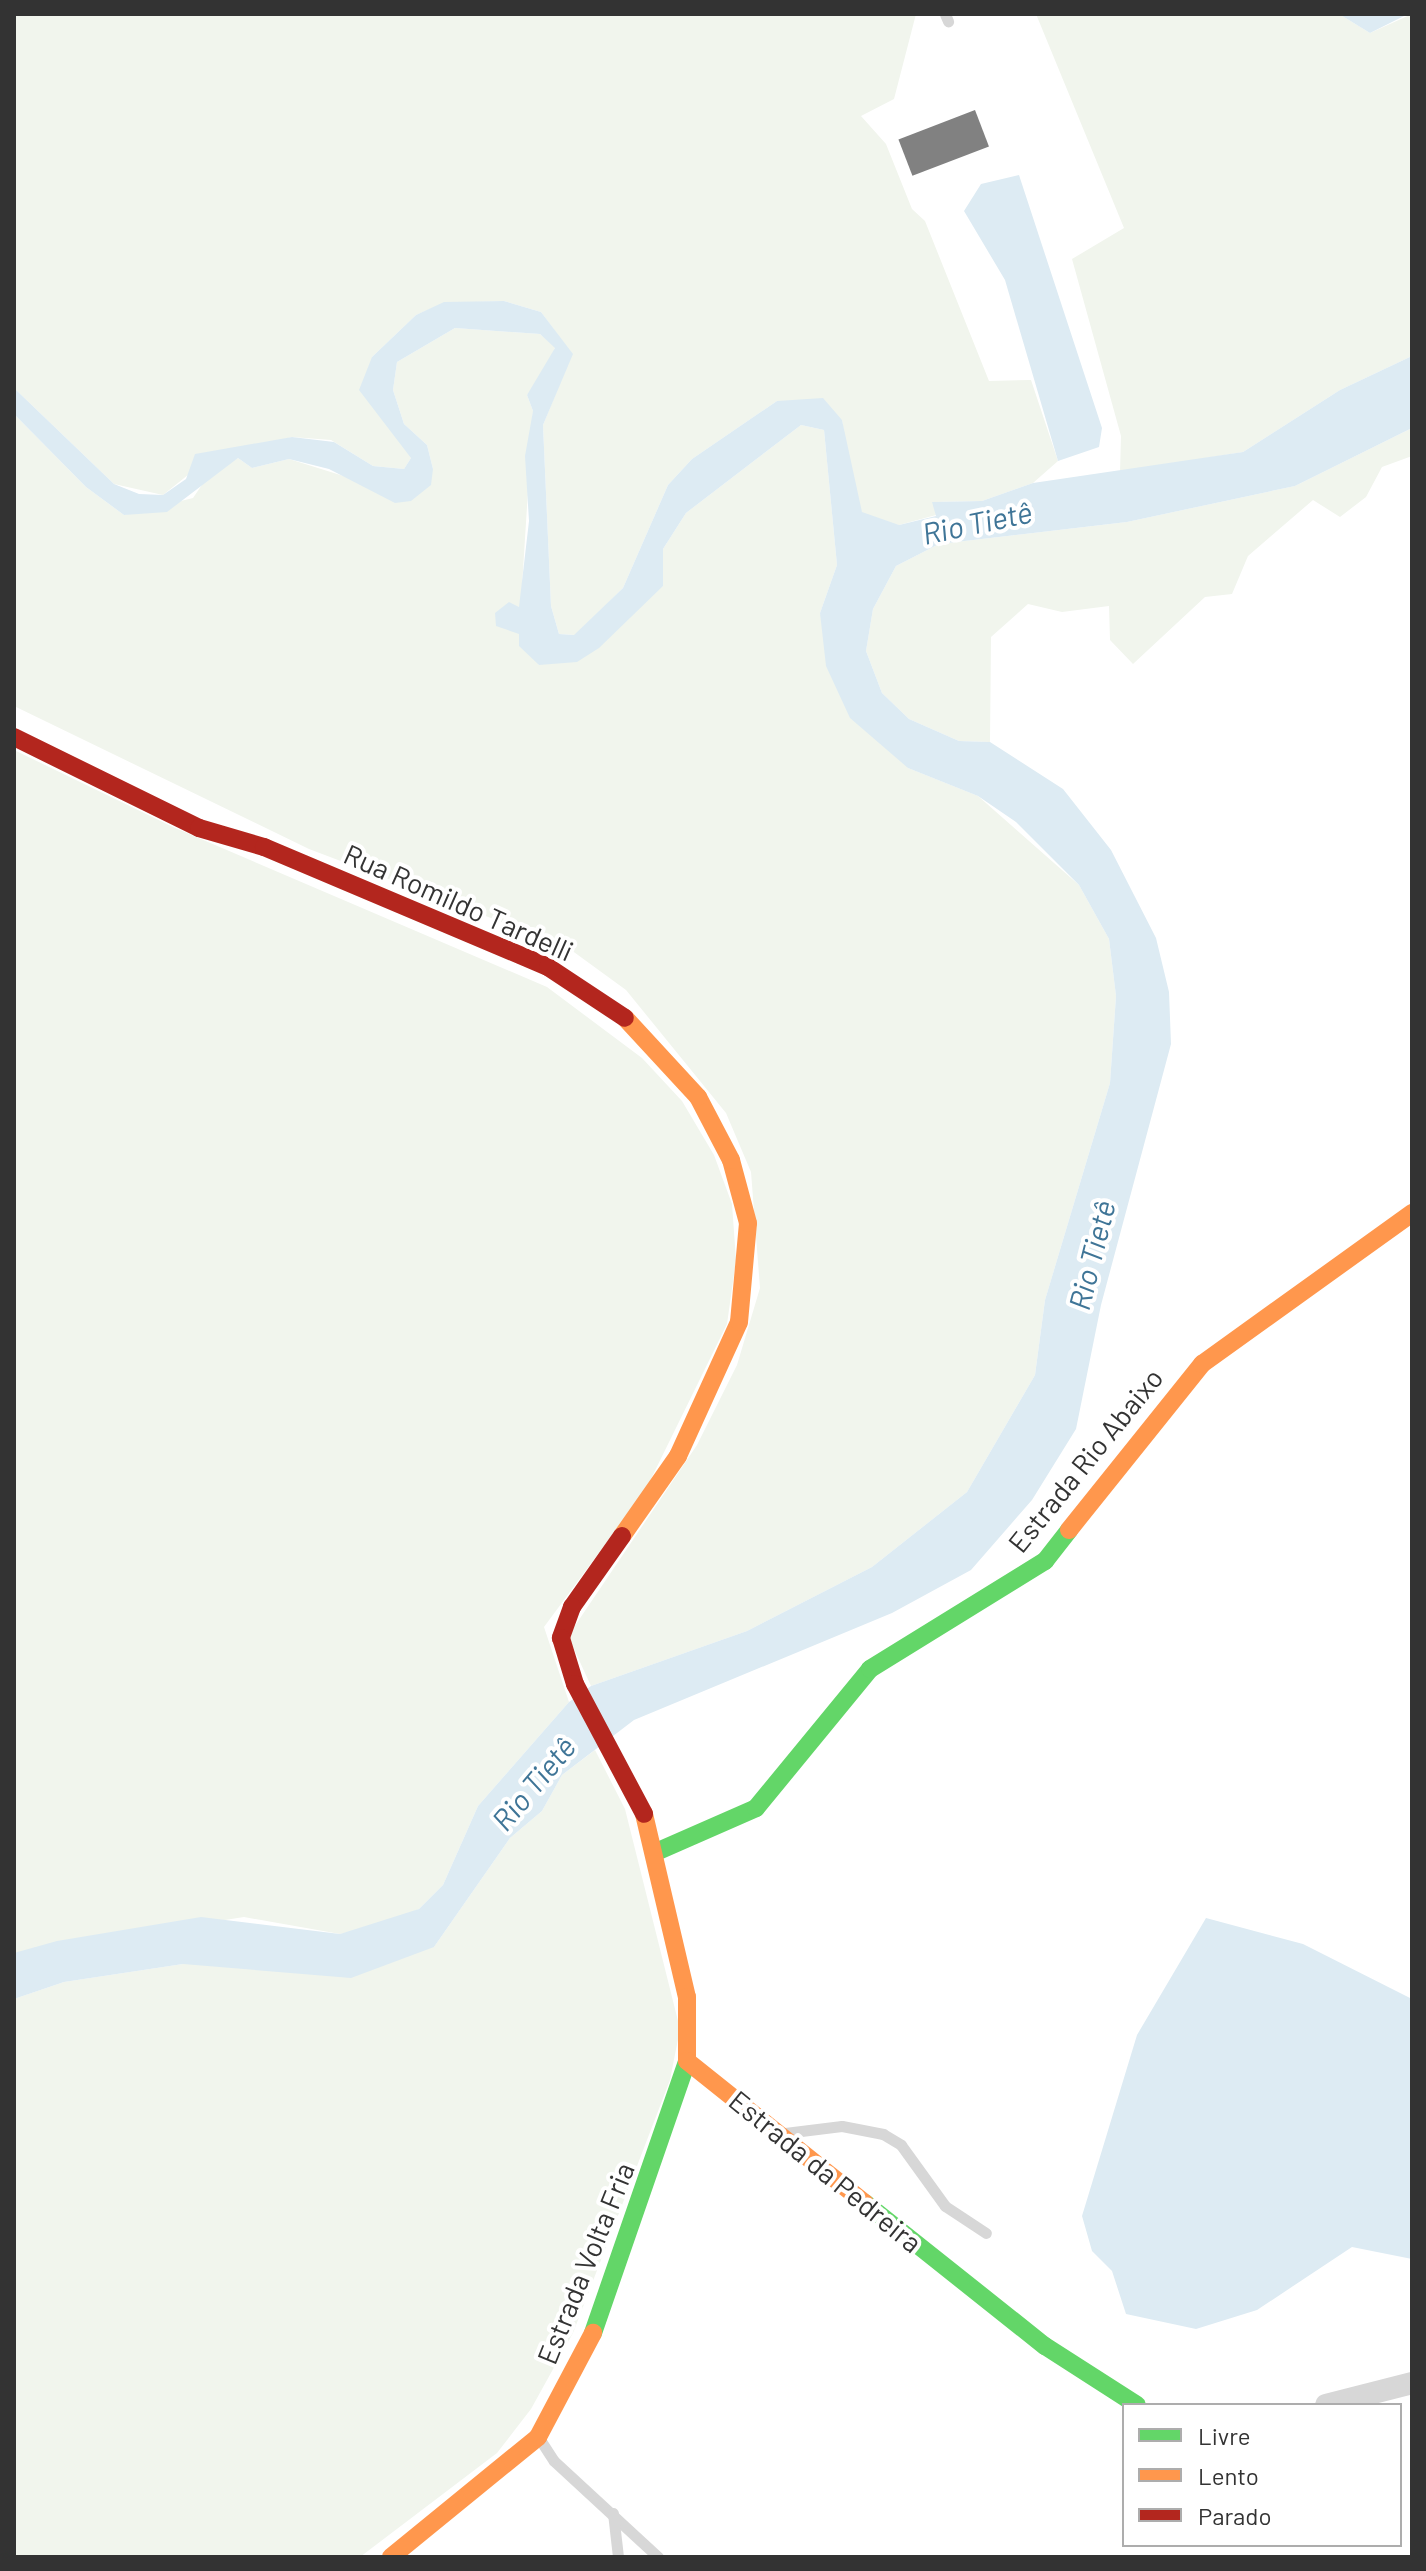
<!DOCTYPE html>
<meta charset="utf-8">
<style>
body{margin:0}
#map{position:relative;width:1426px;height:2571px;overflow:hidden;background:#fff;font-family:Barlow,sans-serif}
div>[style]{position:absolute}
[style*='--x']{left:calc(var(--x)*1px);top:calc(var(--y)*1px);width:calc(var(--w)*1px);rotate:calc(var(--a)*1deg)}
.green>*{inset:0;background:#f1f5ed}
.water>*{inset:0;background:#ddebf3}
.building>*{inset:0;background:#818181;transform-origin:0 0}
.lane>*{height:11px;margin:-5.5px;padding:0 5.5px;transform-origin:5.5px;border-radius:5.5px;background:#d7d7d7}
.street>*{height:22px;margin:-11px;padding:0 11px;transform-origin:11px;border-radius:11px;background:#d7d7d7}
.fast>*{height:18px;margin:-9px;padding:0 9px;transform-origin:9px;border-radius:9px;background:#63d668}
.slow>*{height:18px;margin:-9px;padding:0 9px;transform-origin:9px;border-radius:9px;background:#ff974d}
.jam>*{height:18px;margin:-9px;padding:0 9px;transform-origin:9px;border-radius:9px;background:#b3261e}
span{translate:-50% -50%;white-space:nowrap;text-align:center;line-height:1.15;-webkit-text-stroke:8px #fff;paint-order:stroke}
.street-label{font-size:28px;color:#333}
.water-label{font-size:30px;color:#3f7597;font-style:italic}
.frame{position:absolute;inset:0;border:16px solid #333;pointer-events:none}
.legend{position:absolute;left:1122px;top:2403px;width:280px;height:144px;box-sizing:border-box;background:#fff;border:2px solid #adadad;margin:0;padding:10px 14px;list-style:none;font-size:24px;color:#333}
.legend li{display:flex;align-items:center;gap:16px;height:40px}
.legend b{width:40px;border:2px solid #adadad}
</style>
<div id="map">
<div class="green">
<i style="clip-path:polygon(14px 14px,916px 14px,894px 99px,861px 116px,886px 144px,912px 209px,925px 221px,989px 381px,1031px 380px,1058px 461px,1033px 483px,982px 501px,933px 502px,936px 515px,899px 525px,877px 522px,862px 513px,853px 491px,842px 420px,777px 401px,692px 459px,668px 485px,623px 588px,575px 635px,559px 634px,551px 606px,543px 425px,572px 354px,541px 312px,504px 301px,444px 303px,416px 315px,372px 357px,411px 458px,404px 469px,373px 466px,331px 440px,292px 437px,209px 458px,163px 495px,114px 484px,14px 388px)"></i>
<i style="clip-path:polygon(1036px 14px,1339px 14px,1370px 33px,1412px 14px,1412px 356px,1340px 390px,1243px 452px,1120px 472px,1121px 436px,1072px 259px,1124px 228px)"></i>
<i style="clip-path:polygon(455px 328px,540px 334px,555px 347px,551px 365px,527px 395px,533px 411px,519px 634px,539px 665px,663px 586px,663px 549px,686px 513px,801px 425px,824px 430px,837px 565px,820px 613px,908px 768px,978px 796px,1079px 885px,1109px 939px,1116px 996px,1110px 1083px,1045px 1300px,1035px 1375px,967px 1492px,872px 1567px,747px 1631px,591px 1686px,568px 1636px,697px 1445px,737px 1365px,760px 1288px,751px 1172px,726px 1113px,626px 990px,567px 947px,309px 849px,14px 706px,14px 414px,86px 487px,124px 515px,193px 498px,210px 473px,238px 458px,252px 468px,289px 459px,350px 478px,433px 469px,427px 445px,404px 424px,393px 390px,397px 362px)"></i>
<i style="clip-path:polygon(1412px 428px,1412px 456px,1382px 467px,1366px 497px,1340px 517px,1313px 500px,1248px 556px,1232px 594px,1205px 597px,1133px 664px,1110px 640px,1109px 606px,1062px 612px,1028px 604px,991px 637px,990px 742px,959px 741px,909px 719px,882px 693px,866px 651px,873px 609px,896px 566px,939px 544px,1127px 522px,1295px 486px)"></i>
<i style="clip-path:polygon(14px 750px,173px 827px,547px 987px,642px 1058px,682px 1101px,714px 1155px,732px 1204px,736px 1260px,727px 1324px,646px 1489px,544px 1627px,569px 1702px,478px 1806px,443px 1885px,419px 1909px,382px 1926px,340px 1934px,244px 1917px,14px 1953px)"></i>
<i style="clip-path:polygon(595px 1750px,625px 1809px,680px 2029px,670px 2080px,573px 2333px,531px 2409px,497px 2453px,360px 2557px,14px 2557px,14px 1999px,64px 1982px,183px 1964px,434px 1947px,510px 1838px,542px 1811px,562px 1775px)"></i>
</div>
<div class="water">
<i style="clip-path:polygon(1339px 14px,1408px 14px,1370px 33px)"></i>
<i style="clip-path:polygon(1019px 175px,1102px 428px,1099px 447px,1058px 461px,1005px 280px,964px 211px,981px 184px)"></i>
<i style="clip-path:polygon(504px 301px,541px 312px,573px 354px,543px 425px,551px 606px,559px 634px,574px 635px,623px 588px,668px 485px,692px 459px,777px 401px,823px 398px,842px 420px,862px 512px,899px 525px,936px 516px,932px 502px,982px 501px,1033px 483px,1243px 452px,1340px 390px,1412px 356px,1412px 428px,1295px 486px,1127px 522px,939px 544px,896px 566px,873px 609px,866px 651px,882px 693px,909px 719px,959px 741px,990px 742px,1063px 789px,1111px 850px,1156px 938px,1169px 992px,1171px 1044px,1101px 1305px,1076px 1429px,1032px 1500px,971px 1570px,892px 1613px,634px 1720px,562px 1775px,542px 1811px,510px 1838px,434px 1947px,351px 1978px,183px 1964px,64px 1982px,14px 1999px,14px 1953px,57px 1941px,201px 1917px,340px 1934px,419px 1909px,443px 1885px,478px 1806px,569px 1702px,591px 1686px,747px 1631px,872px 1567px,967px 1492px,1035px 1375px,1045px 1300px,1110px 1083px,1116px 996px,1109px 939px,1079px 885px,1016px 822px,978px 796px,908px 768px,850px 718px,826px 666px,820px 613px,837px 565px,824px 430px,801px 425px,686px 513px,663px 549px,663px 586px,599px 648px,577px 662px,539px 665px,519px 646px,519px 634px,496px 626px,495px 613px,509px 602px,519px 607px,529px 521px,525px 456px,533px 411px,527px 395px,555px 348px,540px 334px,455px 328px,397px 362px,393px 390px,404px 424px,427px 445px,433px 469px,431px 485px,411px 501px,395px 503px,329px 469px,289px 459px,252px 468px,238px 458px,167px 512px,124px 515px,86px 487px,14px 414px,14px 388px,114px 484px,139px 494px,163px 495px,186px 479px,195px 454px,292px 437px,334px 442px,373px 466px,404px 469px,411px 458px,359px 390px,372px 357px,416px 315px,444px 302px)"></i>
<i style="clip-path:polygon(1206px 1918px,1303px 1944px,1412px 1999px,1412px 2259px,1352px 2247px,1257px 2310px,1196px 2329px,1126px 2314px,1112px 2271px,1092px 2251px,1082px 2216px,1137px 2035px)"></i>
</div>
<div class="building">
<i style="left:975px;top:110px;width:39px;height:82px;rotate:69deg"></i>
</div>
<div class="lane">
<i style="--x:945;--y:14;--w:8;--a:67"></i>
<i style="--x:785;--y:2133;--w:57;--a:-7"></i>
<i style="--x:842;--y:2126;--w:42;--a:11"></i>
<i style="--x:883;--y:2134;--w:21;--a:31"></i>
<i style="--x:901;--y:2145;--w:75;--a:54.2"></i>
<i style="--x:945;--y:2206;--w:49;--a:33.4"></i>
<i style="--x:539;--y:2438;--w:27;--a:57"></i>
<i style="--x:554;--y:2461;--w:142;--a:42.7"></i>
<i style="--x:613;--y:2513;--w:44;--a:83.5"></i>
</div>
<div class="street">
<i style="--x:1326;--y:2405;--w:89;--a:-14.3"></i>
</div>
<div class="fast">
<i style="--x:656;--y:1852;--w:109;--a:-23.7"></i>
<i style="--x:756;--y:1808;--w:180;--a:-50.6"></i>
<i style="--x:870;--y:1669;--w:206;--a:-31.7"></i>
<i style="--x:1045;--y:1561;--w:39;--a:-52"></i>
<i style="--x:865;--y:2203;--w:230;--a:38.5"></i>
<i style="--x:1045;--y:2346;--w:109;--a:32.7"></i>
<i style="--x:593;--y:2333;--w:288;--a:-70.9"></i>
</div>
<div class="slow">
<i style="--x:1069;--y:1530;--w:213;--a:-51.3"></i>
<i style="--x:1202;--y:1364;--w:259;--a:-35.7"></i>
<i style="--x:622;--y:1536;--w:98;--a:-55"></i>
<i style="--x:678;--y:1456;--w:147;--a:-65.5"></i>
<i style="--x:739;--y:1322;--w:99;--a:-84.8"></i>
<i style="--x:748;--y:1223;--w:65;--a:-105.1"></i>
<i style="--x:731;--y:1160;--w:71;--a:-117.6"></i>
<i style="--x:698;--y:1097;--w:108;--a:-132.7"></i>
<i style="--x:644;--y:1814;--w:188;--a:76.8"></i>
<i style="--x:687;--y:1997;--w:64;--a:90"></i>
<i style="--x:687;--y:2061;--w:228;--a:38.6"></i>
<i style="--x:391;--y:2557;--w:190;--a:-39.2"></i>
<i style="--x:538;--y:2437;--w:118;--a:-62.1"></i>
</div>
<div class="jam">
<i style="--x:14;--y:737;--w:206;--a:26.2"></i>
<i style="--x:199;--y:828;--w:68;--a:16.3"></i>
<i style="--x:264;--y:847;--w:308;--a:22.9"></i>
<i style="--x:548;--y:967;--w:92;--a:33.5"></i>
<i style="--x:622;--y:1536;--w:87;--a:125.2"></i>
<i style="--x:572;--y:1607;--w:33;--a:110"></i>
<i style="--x:561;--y:1638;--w:48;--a:73.1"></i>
<i style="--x:575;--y:1684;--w:147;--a:62"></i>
</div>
<div class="street-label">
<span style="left:459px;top:902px;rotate:24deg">Rua Romildo Tardelli</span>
<span style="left:1085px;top:1460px;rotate:-51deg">Estrada Rio Abaixo</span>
<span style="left:826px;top:2171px;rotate:39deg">Estrada da Pedreira</span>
<span style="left:585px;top:2263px;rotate:-68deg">Estrada Volta Fria</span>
</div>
<div class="water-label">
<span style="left:977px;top:522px;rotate:-12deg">Rio Tietê</span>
<span style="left:1091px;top:1255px;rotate:-76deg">Rio Tietê</span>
<span style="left:533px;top:1783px;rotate:-50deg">Rio Tietê</span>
</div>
<div class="frame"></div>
<ul class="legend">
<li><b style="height:10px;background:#63d668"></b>Livre</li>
<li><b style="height:10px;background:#ff974d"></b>Lento</li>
<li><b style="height:10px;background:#b3261e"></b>Parado</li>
</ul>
</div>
